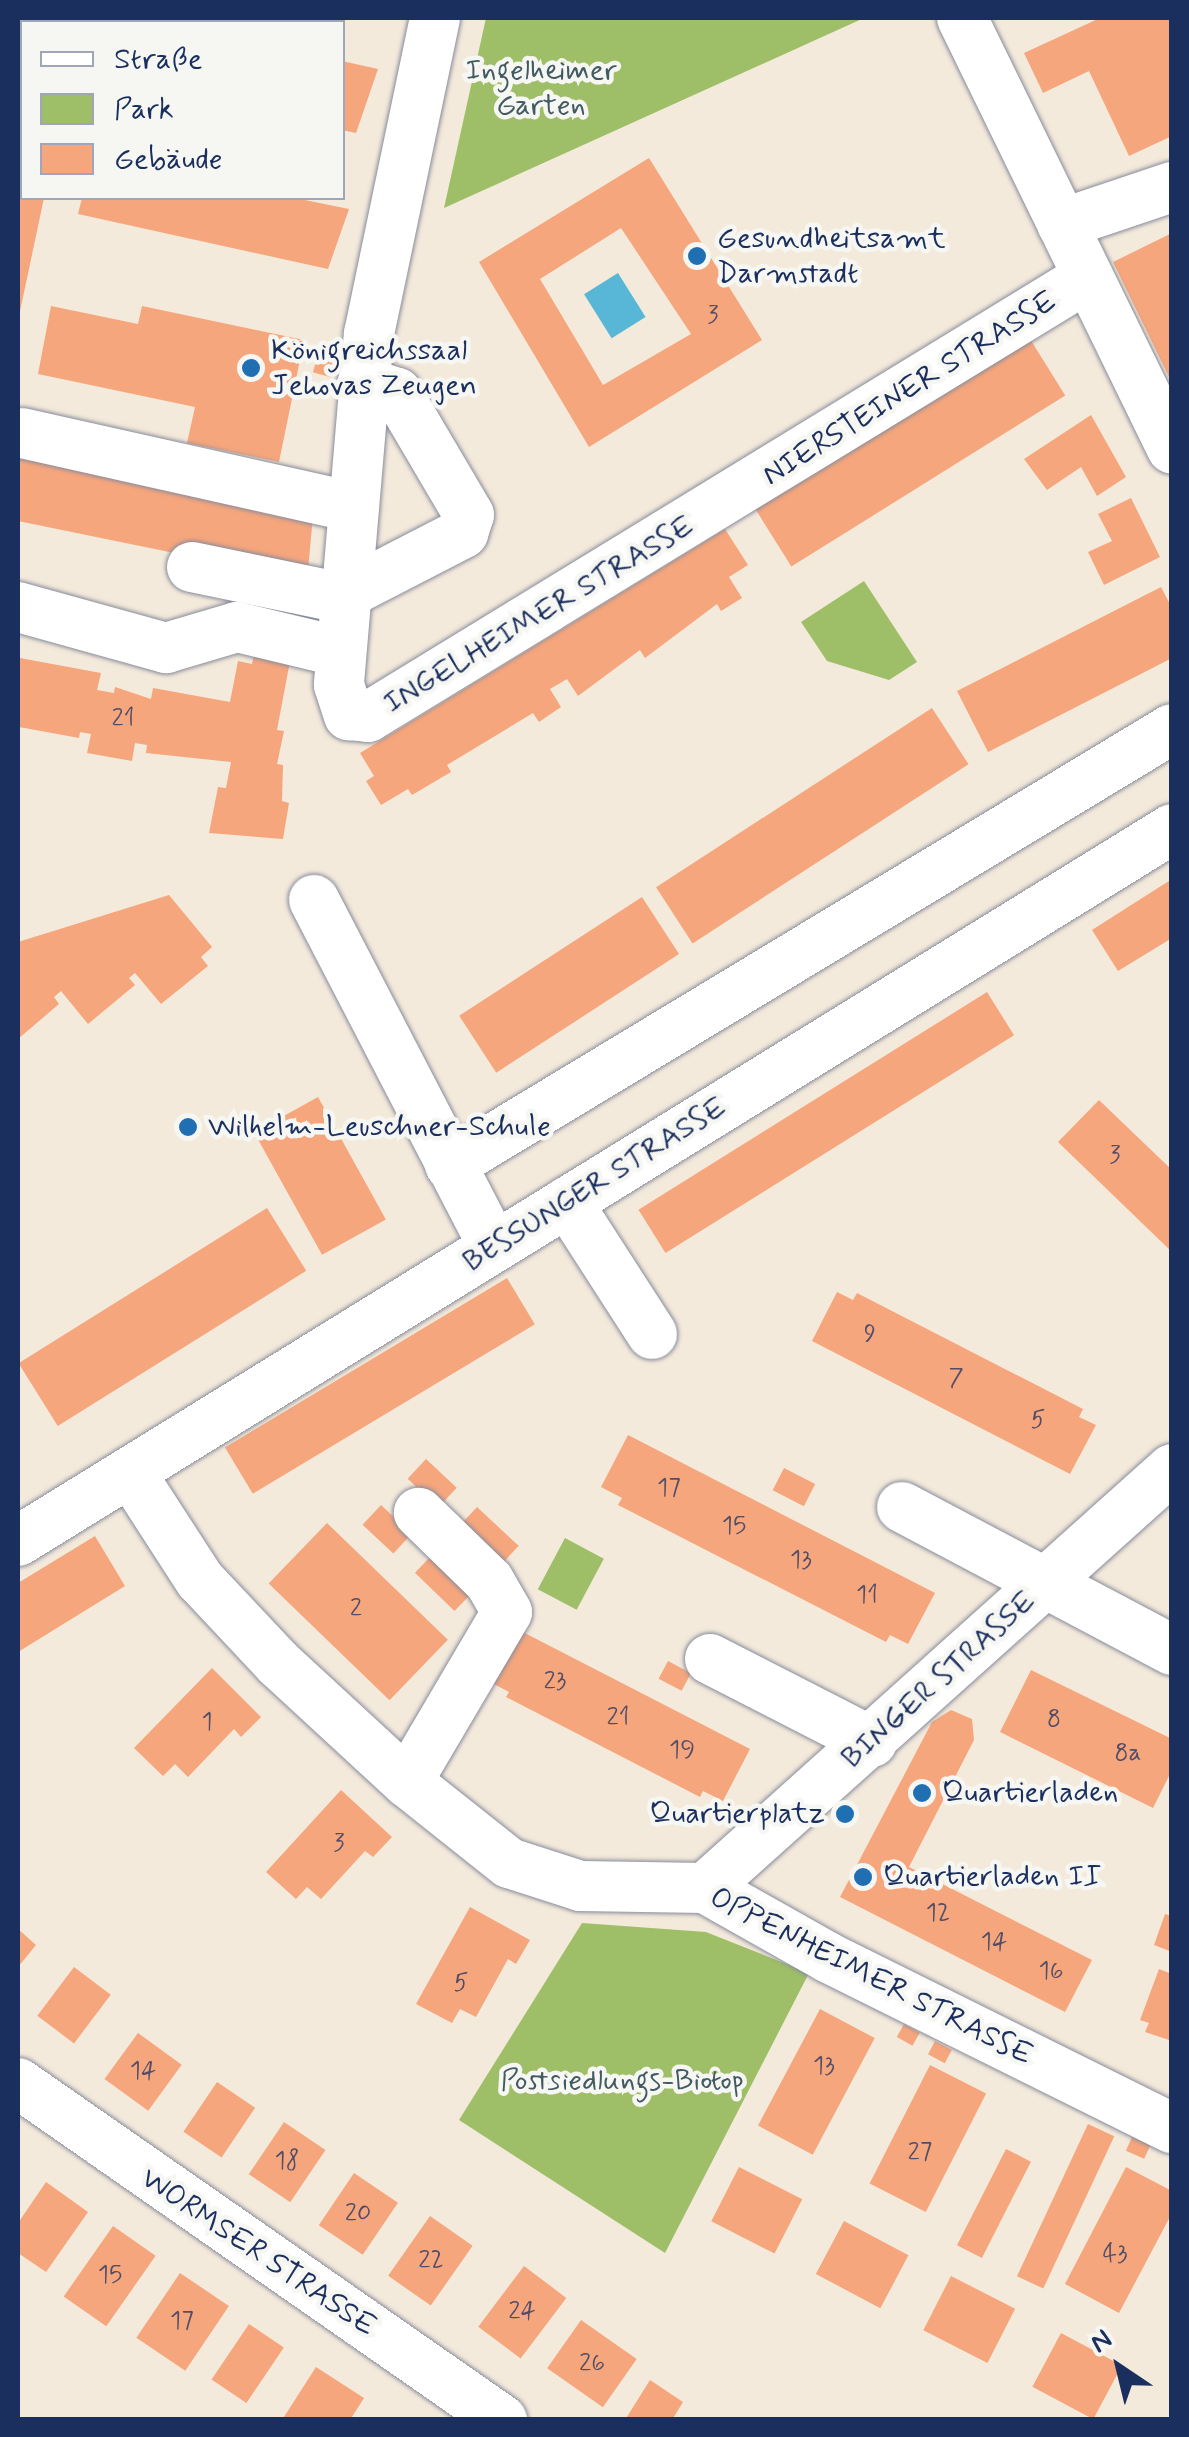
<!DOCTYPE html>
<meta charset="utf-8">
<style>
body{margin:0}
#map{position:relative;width:1189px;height:2437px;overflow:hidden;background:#f4eadb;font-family:Mynerve,sans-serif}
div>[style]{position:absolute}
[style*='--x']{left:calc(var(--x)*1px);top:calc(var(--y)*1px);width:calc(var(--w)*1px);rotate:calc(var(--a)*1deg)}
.green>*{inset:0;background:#9ebf68;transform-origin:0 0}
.water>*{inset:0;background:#58b7d6;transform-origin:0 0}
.building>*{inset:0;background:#f6a67c;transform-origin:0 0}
.roads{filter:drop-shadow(0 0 2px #888c9c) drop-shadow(0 0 2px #888c9c)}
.minor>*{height:50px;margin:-25px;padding:0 25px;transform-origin:25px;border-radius:25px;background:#fff}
.dots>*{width:28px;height:28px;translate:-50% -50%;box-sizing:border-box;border:5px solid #f6f6f2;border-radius:50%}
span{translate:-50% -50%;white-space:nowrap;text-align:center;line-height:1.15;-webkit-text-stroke:9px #f6f6f2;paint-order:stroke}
.number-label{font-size:25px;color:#524d66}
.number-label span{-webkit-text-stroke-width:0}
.park-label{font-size:30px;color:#425a61}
.poi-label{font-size:30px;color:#1b2f5e}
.left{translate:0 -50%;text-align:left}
.right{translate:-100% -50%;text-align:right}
.street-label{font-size:30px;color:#1b2f5e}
.frame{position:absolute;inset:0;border:20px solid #1b2f5e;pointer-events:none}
.legend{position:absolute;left:20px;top:20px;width:325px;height:180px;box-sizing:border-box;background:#f6f6f2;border:2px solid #9ea6b7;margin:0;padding:12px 18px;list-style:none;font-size:30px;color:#1b2f5e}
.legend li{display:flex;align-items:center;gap:20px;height:50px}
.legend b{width:50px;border:2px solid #9ea6b7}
.north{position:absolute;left:1069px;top:2317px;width:100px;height:100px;-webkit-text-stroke:8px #f6f6f2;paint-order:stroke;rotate:325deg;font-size:28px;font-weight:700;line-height:40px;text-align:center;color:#1b2f5e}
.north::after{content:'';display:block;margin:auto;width:35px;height:45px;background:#1b2f5e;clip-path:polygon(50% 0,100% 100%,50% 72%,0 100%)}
</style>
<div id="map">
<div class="green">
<i style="clip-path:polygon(486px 18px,864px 18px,444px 208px)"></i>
<i style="clip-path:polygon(864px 581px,917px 662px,889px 680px,827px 661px,801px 622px)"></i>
<i style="left:565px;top:1538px;width:44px;height:58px;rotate:28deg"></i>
<i style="clip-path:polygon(582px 1923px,706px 1932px,809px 1973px,665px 2253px,459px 2120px)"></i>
</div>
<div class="water">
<i style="left:618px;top:273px;width:52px;height:40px;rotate:58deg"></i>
</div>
<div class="building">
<i style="clip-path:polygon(18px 18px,81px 18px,22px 22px,22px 198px,44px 198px,19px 316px)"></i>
<i style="clip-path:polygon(121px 18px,133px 18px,149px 22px,120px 22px)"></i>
<i style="clip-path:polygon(1100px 18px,1172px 18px,1172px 136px,1129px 156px,1089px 71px,1043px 93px,1024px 53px)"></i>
<i style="clip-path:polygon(342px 61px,378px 69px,356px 133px,342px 130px)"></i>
<i style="clip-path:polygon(evenodd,649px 158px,762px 340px,589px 447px,479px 262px,649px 158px,621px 228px,691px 334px,603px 385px,540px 279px,621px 228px)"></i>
<i style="clip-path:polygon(82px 198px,295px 198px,349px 209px,328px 269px,78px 214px)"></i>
<i style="clip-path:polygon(1172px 233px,1172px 383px,1113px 262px)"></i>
<i style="clip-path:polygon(51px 306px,138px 324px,142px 306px,304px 340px,279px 462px,187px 443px,195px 407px,38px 374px)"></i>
<i style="left:1025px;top:331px;width:76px;height:323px;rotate:58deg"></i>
<i style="left:319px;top:351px;width:19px;height:22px;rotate:16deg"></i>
<i style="clip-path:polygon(1091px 415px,1126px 477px,1097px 496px,1081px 467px,1047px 490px,1024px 459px)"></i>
<i style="clip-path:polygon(18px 445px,313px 516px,308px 570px,277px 574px,18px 521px)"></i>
<i style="clip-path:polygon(1131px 498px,1160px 557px,1104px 585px,1088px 552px,1112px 541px,1098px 514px)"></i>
<i style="clip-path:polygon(725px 529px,748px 565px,729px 577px,742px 598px,721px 611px,717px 604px,645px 658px,640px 650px,578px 696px,567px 679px,550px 689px,561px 707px,539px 722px,533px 713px,447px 765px,451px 772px,412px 795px,408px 789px,381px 805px,366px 781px,374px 776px,360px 753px)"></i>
<i style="clip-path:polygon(1161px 587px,1172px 608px,1172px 658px,988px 752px,957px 691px)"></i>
<i style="clip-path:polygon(255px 650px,291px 656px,277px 730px,284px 731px,277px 764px,283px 765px,282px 801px,289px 803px,283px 839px,209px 833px,218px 787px,226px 788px,231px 762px,146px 753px,147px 745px,135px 743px,132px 761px,87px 753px,91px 734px,80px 732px,79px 738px,19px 727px,20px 658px,101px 673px,97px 690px,114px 693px,115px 687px,151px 699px,153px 688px,230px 702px,238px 661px,252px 664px)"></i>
<i style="left:932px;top:708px;width:67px;height:329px;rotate:57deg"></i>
<i style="clip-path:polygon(1172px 879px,1172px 938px,1118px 971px,1092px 930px)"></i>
<i style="clip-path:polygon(169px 895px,212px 947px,201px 957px,208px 966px,161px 1004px,135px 973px,129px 978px,135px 985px,88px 1024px,61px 991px,54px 997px,59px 1004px,18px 1039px,18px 942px)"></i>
<i style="left:642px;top:897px;width:68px;height:218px;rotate:57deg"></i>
<i style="left:987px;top:992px;width:51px;height:411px;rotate:58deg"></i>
<i style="left:318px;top:1097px;width:140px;height:73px;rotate:61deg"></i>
<i style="clip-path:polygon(1099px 1100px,1172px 1170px,1172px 1252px,1058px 1142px)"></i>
<i style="left:267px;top:1208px;width:74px;height:293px;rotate:58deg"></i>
<i style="left:507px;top:1278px;width:54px;height:329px;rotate:59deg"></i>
<i style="clip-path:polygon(837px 1292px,853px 1300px,857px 1293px,1083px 1409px,1079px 1417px,1096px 1425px,1070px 1474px,812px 1341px)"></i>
<i style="clip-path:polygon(628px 1435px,935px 1593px,908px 1644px,890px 1635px,886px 1642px,618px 1505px,622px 1498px,601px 1487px)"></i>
<i style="left:426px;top:1459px;width:42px;height:27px;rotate:43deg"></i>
<i style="left:784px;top:1468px;width:35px;height:25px;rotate:27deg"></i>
<i style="left:381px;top:1505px;width:42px;height:27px;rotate:43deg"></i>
<i style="left:477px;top:1507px;width:57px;height:27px;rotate:43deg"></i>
<i style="left:327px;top:1523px;width:168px;height:84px;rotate:44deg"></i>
<i style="clip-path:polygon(95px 1536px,125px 1586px,18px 1652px,18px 1583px)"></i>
<i style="left:433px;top:1554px;width:55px;height:26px;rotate:44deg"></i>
<i style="clip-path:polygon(517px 1629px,750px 1749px,723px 1801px,703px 1791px,700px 1797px,506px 1697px,509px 1692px,490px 1682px)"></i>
<i style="left:668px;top:1661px;width:26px;height:20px;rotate:28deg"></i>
<i style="clip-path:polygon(212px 1668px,261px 1717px,241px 1737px,234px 1729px,188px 1777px,175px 1764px,163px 1776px,134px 1748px)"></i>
<i style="clip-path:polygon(1031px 1670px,1172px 1739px,1172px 1770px,1153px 1808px,1000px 1732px)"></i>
<i style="clip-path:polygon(951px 1710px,972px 1719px,974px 1740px,909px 1867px,1092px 1960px,1065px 2012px,840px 1897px,932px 1722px)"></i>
<i style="clip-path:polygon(341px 1790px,392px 1837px,373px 1857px,365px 1851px,321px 1899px,307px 1887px,296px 1899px,266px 1872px)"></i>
<i style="clip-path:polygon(470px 1907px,530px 1940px,516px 1964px,508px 1959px,476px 2017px,460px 2009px,452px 2023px,416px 2004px)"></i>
<i style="clip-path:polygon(1165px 1914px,1172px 1916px,1172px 1952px,1154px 1945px)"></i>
<i style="clip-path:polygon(18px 1929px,36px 1945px,18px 1967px)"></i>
<i style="left:74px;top:1967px;width:46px;height:61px;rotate:37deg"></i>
<i style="clip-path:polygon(1159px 1969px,1172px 1974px,1172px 2041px,1145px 2032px,1149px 2023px,1140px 2020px)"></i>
<i style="left:820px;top:2009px;width:62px;height:132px;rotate:28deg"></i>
<i style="left:904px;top:2024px;width:18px;height:15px;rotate:29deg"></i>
<i style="left:138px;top:2033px;width:54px;height:57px;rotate:36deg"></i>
<i style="left:935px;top:2041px;width:19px;height:15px;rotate:28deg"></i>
<i style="left:930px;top:2065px;width:63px;height:133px;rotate:27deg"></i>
<i style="left:217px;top:2082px;width:46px;height:60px;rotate:34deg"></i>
<i style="left:284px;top:2122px;width:50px;height:63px;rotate:34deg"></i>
<i style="left:1088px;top:2124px;width:29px;height:168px;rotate:25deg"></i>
<i style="left:1132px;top:2137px;width:20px;height:15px;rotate:24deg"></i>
<i style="left:1006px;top:2149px;width:28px;height:108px;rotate:27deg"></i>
<i style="left:739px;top:2167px;width:71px;height:61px;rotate:27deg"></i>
<i style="clip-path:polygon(1126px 2167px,1172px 2191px,1172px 2213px,1119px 2313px,1065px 2284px)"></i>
<i style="left:354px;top:2173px;width:53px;height:63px;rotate:34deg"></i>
<i style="clip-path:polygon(46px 2182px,88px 2212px,46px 2272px,18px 2253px,18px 2223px)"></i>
<i style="left:430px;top:2216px;width:52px;height:73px;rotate:35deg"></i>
<i style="left:844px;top:2221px;width:73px;height:60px;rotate:28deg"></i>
<i style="left:113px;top:2226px;width:52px;height:86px;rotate:35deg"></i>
<i style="left:524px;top:2266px;width:53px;height:76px;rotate:37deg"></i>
<i style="left:180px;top:2273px;width:59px;height:78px;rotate:34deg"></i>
<i style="left:951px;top:2276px;width:72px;height:61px;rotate:27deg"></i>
<i style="left:581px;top:2320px;width:68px;height:59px;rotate:35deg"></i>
<i style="left:249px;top:2324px;width:42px;height:67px;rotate:34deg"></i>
<i style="left:1061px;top:2333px;width:69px;height:61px;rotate:28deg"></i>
<i style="clip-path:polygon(316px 2367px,364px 2398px,350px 2420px,282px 2420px)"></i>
<i style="clip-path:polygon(650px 2380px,683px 2402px,672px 2420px,625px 2420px)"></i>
</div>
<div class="roads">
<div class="minor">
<i style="--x:435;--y:18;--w:322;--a:101.8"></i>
<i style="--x:369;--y:333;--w:353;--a:94.9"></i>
<i style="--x:339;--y:685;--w:32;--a:72"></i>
<i style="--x:349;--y:715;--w:19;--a:6"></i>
<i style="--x:368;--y:717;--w:844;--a:-31.43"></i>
<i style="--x:962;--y:18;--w:479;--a:64"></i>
<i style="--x:1062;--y:224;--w:116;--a:-18.6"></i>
<i style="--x:22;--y:433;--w:340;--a:12.6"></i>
<i style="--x:192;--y:567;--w:157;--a:11.7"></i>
<i style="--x:347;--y:593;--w:131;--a:-27.3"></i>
<i style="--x:463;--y:533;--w:19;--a:-72"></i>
<i style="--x:469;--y:515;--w:142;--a:-120.5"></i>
<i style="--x:397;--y:393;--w:36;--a:-162"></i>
<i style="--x:18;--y:607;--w:154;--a:15.5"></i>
<i style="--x:166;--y:648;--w:74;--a:-16.5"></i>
<i style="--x:237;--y:627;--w:107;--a:13.5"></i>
<i style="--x:314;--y:900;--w:391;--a:62.6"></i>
<i style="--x:450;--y:1165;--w:843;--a:-31.13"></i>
<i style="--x:567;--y:1202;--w:157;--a:57.2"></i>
<i style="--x:130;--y:1472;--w:129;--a:57.1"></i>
<i style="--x:200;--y:1580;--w:115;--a:46.8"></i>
<i style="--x:279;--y:1664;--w:174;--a:42.7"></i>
<i style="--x:407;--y:1782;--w:130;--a:38.5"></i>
<i style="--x:509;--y:1863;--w:75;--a:17.9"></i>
<i style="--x:580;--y:1886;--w:125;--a:0.9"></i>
<i style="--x:705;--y:1888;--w:142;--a:29.4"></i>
<i style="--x:829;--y:1958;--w:383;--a:26.4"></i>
<i style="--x:902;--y:1507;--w:306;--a:27.9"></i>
<i style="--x:18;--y:1541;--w:1356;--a:-31.67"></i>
<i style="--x:710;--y:1659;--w:182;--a:27.1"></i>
<i style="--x:407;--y:1782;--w:197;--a:-59.5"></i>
<i style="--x:507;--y:1612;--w:36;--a:-120"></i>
<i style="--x:489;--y:1581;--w:98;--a:-135.8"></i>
<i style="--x:705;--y:1888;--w:627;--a:-41.9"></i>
<i style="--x:18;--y:2083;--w:590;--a:34.85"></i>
</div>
</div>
<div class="dots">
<i style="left:697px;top:256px;background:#1f6fb2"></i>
<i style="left:251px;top:368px;background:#1f6fb2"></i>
<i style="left:188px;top:1127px;background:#1f6fb2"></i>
<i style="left:922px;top:1793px;background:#1f6fb2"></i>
<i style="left:845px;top:1814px;background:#1f6fb2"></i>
<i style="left:863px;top:1877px;background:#1f6fb2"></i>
</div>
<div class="number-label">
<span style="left:713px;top:316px">3</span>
<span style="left:123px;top:719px">21</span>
<span style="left:1115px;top:1156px">3</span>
<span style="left:870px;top:1335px">9</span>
<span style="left:956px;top:1379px">7</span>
<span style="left:1038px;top:1421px">5</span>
<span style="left:669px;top:1489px">17</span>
<span style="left:734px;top:1527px">15</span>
<span style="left:801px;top:1561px">13</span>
<span style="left:867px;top:1596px">11</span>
<span style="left:356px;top:1609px">2</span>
<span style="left:555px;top:1682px">23</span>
<span style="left:618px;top:1718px">21</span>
<span style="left:1054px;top:1720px">8</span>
<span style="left:207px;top:1723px">1</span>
<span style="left:682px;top:1751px">19</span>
<span style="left:1128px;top:1754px">8a</span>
<span style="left:339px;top:1844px">3</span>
<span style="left:938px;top:1914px">12</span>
<span style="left:994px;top:1943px">14</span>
<span style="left:1051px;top:1972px">16</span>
<span style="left:461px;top:1984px">5</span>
<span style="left:824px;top:2067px">13</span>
<span style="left:143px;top:2072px">14</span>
<span style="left:920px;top:2153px">27</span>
<span style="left:287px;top:2162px">18</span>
<span style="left:358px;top:2214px">20</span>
<span style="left:1115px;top:2255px">43</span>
<span style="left:431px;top:2261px">22</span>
<span style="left:110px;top:2276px">15</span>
<span style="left:522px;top:2312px">24</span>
<span style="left:182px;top:2322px">17</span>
<span style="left:592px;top:2364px">26</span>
</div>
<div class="park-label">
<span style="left:541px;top:88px">Ingelheimer<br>Garten</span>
<span style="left:622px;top:2081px">Postsiedlungs-Biotop</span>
</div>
<div class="poi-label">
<span class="left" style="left:717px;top:256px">Gesundheitsamt<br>Darmstadt</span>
<span class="left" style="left:271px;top:368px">Königreichssaal<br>Jehovas Zeugen</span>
<span class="left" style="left:208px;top:1127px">Wilhelm-Leuschner-Schule</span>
<span class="left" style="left:942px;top:1793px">Quartierladen</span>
<span class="right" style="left:825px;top:1814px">Quartierplatz</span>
<span class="left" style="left:883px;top:1877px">Quartierladen II</span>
</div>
<div class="street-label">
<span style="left:910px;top:389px;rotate:-32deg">NIERSTEINER STRASSE</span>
<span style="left:539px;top:615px;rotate:-31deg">INGELHEIMER STRASSE</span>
<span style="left:595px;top:1185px;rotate:-32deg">BESSUNGER STRASSE</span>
<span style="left:939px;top:1680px;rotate:-42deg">BINGER STRASSE</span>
<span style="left:871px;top:1977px;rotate:27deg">OPPENHEIMER STRASSE</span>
<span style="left:258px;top:2253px;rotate:34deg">WORMSER STRASSE</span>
</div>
<div class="frame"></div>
<ul class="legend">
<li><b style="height:12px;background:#fff"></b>Straße</li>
<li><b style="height:28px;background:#9ebf68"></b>Park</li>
<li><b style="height:28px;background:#f6a67c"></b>Gebäude</li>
</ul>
<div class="north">N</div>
</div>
